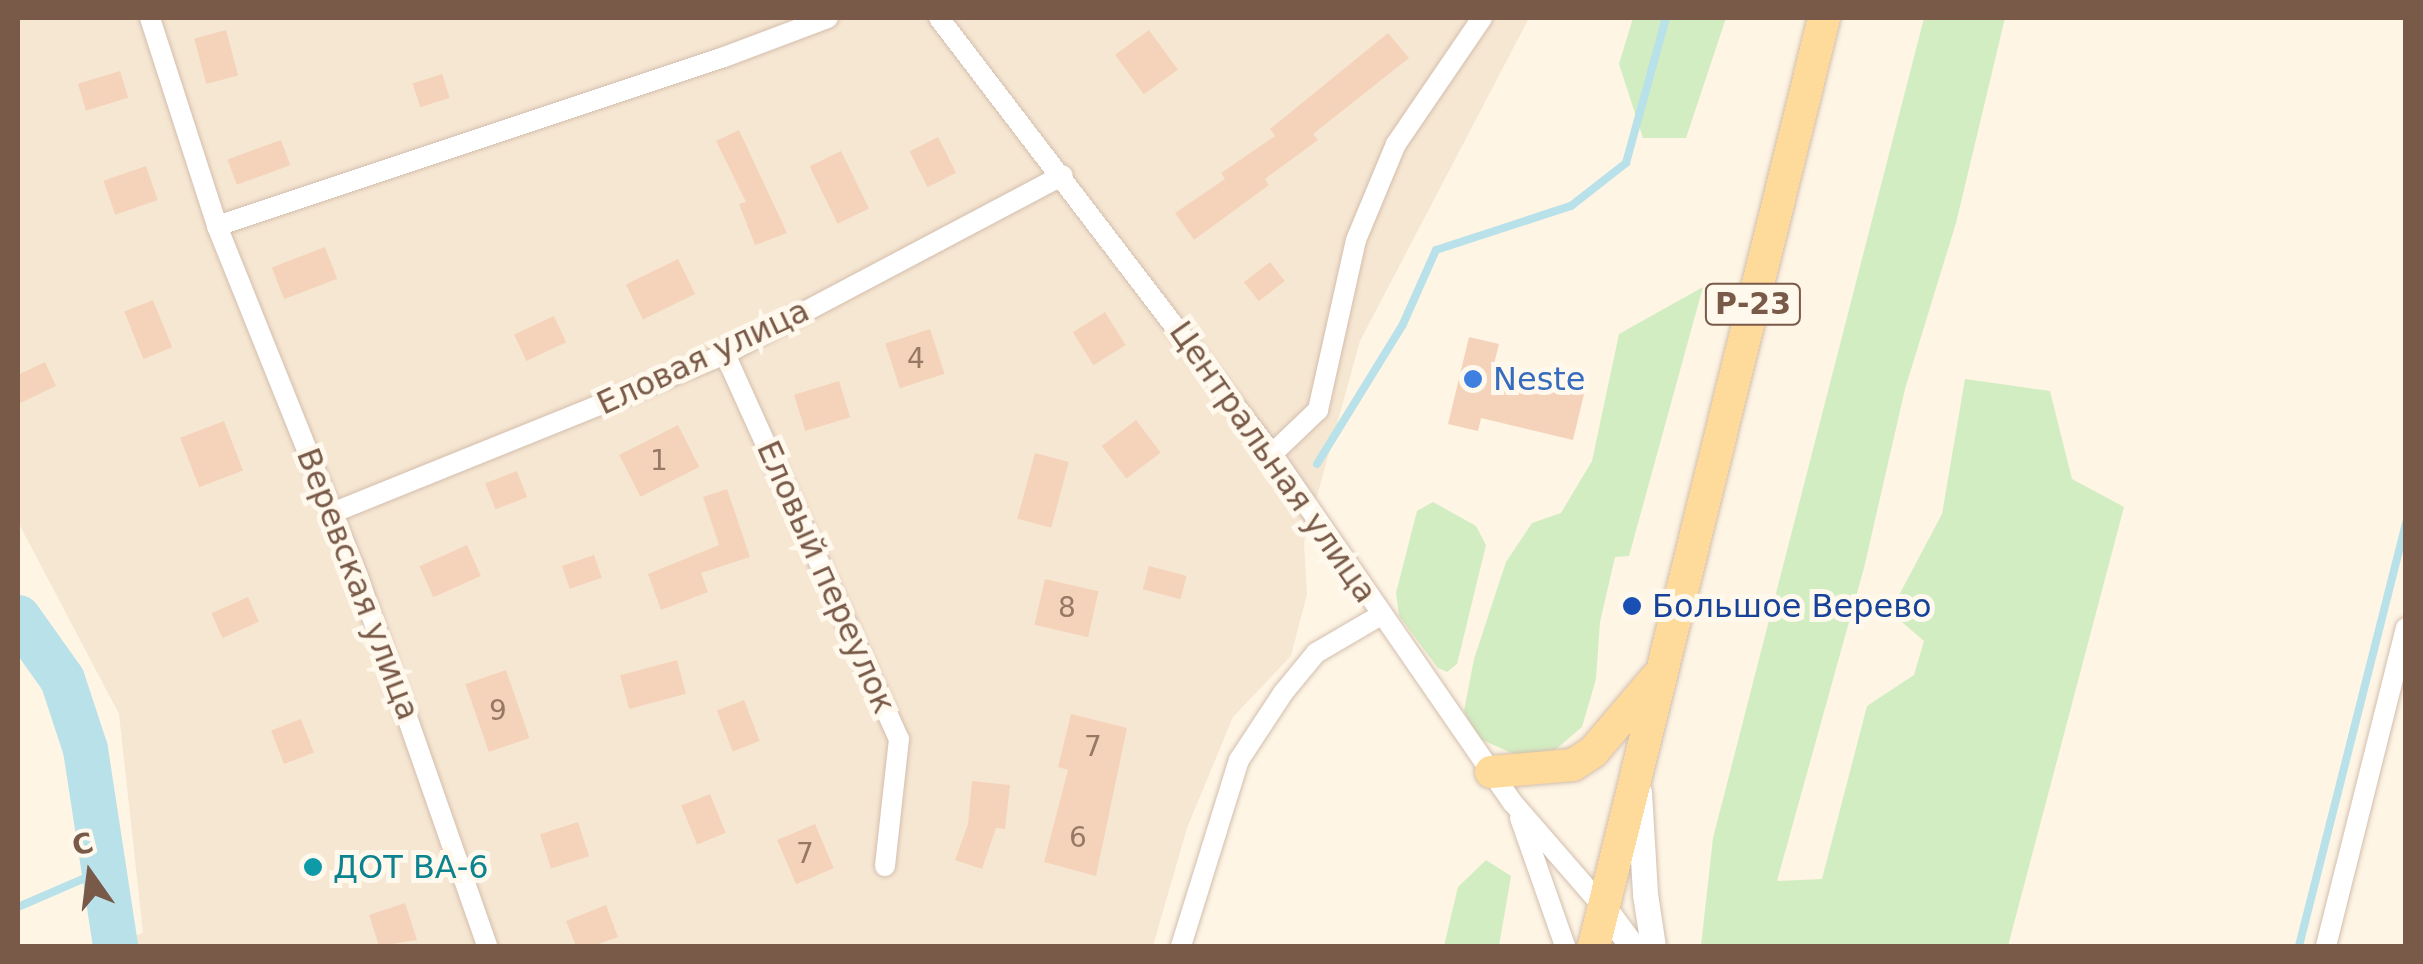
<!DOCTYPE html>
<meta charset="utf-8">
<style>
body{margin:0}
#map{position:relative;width:2423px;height:964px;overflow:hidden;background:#fef5e5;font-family:"DejaVu Sans",sans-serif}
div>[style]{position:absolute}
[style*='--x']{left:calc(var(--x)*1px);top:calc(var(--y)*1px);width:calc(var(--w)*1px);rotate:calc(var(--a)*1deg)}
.residential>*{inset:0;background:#f6e7d3}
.green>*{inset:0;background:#d3edc2}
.stream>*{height:8px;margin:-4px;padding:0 4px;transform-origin:4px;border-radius:4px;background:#b8e1e9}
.river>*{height:45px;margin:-22.5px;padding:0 22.5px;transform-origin:22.5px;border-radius:22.5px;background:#b8e1e9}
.building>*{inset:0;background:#f5d3bb;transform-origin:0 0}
.roads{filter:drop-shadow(0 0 2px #d3bead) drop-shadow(0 0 2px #d3bead)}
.minor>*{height:20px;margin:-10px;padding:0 10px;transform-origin:10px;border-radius:10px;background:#fff}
.tertiary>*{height:25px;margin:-12.5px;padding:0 12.5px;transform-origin:12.5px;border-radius:12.5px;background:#fff}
.primary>*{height:32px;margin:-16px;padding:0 16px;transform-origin:16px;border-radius:16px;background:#ffdb9b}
.dots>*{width:28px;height:28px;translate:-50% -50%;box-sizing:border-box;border:5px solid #fff8ed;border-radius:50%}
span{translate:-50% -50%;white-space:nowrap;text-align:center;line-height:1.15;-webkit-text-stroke:10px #fff8ed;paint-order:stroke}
.number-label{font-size:28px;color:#987865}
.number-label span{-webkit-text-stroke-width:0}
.shield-label span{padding:2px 8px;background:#fff8ed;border:2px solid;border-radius:8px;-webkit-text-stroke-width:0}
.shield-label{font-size:30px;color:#795a48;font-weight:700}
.street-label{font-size:32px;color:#795a48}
.shop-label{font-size:32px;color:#366cbe}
.left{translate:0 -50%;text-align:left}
.transit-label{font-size:32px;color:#164399}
.culture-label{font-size:32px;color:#0d838f}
.frame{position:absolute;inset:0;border:20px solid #795a48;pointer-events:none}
.north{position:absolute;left:40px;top:824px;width:100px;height:100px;-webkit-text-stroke:8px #fff8ed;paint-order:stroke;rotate:346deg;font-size:28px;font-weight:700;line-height:40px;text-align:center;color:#795a48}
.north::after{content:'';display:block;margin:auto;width:35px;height:45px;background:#795a48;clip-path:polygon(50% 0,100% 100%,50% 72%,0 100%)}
</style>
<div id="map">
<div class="residential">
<i style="clip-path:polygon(18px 18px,1529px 18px,1360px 341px,1304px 543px,1307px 594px,1291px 656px,1233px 717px,1187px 828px,1153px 946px,105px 946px,143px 933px,119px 714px,18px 522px)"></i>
</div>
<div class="green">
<i style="clip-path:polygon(1633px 18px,1726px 18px,1686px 138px,1643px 138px,1619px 64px)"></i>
<i style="clip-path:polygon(1924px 18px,2005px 18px,1956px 223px,1905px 389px,1864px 568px,1777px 881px,1822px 879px,1867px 706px,1914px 675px,1924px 641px,1890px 612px,1942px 514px,1965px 379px,2050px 391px,2072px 479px,2124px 507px,2008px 946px,1701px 946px,1713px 838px)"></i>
<i style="clip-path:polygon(1703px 287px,1629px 556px,1615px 557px,1600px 622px,1596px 679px,1582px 727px,1555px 750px,1516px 755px,1478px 738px,1464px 711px,1474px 659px,1506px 562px,1532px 523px,1561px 513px,1592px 461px,1619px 334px)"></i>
<i style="clip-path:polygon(1433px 502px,1476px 526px,1486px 545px,1457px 664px,1447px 672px,1438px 668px,1399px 616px,1396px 593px,1417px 511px)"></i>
<i style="clip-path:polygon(1486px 860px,1511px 876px,1499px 946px,1444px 946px,1458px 887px)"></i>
</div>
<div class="stream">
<i style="--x:1317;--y:464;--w:164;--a:-58.4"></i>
<i style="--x:1403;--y:324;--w:81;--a:-66"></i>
<i style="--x:1436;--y:250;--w:142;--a:-18.1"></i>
<i style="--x:1571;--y:206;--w:70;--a:-38"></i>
<i style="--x:1626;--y:163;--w:150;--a:-74.6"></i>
<i style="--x:18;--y:907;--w:96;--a:-23.4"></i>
<i style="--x:2299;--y:946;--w:437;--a:-75.8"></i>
</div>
<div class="river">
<i style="--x:18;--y:617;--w:76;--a:54.6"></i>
<i style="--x:62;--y:679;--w:74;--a:71.8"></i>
<i style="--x:85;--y:749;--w:199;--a:81.3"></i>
</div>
<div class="building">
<i style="left:226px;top:30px;width:47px;height:33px;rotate:75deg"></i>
<i style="left:1149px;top:30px;width:49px;height:42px;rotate:54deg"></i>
<i style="clip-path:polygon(1388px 33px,1409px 58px,1313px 134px,1318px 140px,1265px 179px,1269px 185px,1194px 240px,1175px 213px,1225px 179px,1221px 173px,1275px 136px,1270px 129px)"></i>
<i style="left:120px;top:71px;width:28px;height:44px;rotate:73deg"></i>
<i style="left:442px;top:74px;width:25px;height:31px;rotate:72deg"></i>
<i style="clip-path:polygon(739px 130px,787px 233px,755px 245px,739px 204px,746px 202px,716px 141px)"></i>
<i style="left:938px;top:137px;width:40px;height:32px;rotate:63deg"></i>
<i style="left:281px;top:140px;width:27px;height:57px;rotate:70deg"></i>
<i style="left:841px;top:151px;width:64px;height:35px;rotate:64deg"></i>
<i style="left:146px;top:166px;width:36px;height:45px;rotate:71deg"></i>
<i style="left:325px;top:247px;width:34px;height:57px;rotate:69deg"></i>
<i style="left:678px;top:259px;width:39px;height:58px;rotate:64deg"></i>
<i style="left:1270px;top:262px;width:24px;height:33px;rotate:52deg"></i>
<i style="left:153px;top:300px;width:51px;height:31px;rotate:68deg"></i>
<i style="left:1105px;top:312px;width:39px;height:38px;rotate:58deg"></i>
<i style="left:554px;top:316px;width:29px;height:44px;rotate:65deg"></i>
<i style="left:930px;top:329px;width:47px;height:47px;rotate:72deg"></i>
<i style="clip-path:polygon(1469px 337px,1499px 344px,1494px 364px,1586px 386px,1573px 440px,1481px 418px,1478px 431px,1448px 424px)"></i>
<i style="clip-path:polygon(45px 362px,56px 386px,18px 404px,18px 375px)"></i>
<i style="left:839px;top:381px;width:38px;height:47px;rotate:73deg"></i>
<i style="left:1136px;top:420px;width:41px;height:43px;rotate:53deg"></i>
<i style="left:224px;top:421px;width:53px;height:47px;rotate:69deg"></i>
<i style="left:678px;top:425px;width:47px;height:66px;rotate:63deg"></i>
<i style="left:1035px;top:453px;width:35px;height:68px;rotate:15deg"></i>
<i style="left:517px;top:471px;width:28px;height:34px;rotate:69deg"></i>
<i style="clip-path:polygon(727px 489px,750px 557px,701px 573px,708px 592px,661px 610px,648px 574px,719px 545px,703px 497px)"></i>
<i style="left:467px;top:545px;width:34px;height:52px;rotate:66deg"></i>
<i style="left:594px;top:555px;width:24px;height:34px;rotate:71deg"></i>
<i style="left:1149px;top:566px;width:39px;height:24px;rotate:15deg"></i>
<i style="left:1045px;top:579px;width:55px;height:47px;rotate:13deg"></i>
<i style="left:248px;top:597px;width:27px;height:40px;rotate:66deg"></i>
<i style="left:677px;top:660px;width:35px;height:59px;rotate:75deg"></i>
<i style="left:506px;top:670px;width:72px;height:43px;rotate:71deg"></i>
<i style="left:744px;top:700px;width:44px;height:29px;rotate:69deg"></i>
<i style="clip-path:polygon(1071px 714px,1127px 728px,1096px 876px,1044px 862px,1068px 770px,1058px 767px)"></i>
<i style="left:301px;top:719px;width:36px;height:32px;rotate:69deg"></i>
<i style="clip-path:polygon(972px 781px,1010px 785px,1005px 829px,996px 828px,982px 869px,955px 860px,968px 824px)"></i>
<i style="left:710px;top:794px;width:42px;height:31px;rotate:68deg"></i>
<i style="left:578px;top:822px;width:36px;height:40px;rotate:72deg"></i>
<i style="left:815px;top:824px;width:48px;height:41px;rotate:67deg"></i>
<i style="clip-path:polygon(405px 903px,417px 940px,379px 946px,369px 915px)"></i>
<i style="clip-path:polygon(606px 905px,618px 937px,593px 946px,576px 946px,566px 921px)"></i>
</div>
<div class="roads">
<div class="minor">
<i style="--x:150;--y:18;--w:219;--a:72.1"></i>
<i style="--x:217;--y:226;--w:378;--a:68.1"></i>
<i style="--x:358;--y:577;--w:391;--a:70.7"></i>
<i style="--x:939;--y:18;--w:549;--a:52.63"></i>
<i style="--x:1272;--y:454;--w:424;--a:55.4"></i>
<i style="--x:1513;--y:803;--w:139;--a:49.1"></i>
<i style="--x:217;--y:226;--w:534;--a:-18.43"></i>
<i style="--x:724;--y:57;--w:111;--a:-20.6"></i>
<i style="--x:725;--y:354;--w:422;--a:65.7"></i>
<i style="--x:899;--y:739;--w:128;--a:96.3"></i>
<i style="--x:1272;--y:454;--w:64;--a:-43.7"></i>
<i style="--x:1318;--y:410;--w:174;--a:-77.4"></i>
<i style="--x:1356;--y:240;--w:104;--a:-67.4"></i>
<i style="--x:1396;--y:144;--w:153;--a:-55.7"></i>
<i style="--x:332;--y:513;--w:424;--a:-22"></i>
<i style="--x:725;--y:354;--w:382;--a:-27.9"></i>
<i style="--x:1520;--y:818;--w:136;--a:70.6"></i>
<i style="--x:1181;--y:946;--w:195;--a:-72.7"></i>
<i style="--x:1239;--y:760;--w:80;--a:-56.7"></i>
<i style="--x:1283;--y:693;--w:52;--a:-50.5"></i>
<i style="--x:1316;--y:653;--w:75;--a:-30.3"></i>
<i style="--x:2326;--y:946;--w:328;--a:-75.9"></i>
</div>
<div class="tertiary">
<i style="--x:1639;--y:792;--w:102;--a:86.6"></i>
<i style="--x:1645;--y:894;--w:53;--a:81.3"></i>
<i style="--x:1604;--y:908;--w:47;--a:53.6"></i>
</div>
<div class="primary">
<i style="--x:1491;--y:772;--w:82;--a:-4.9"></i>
<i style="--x:1573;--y:765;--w:24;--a:-33"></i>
<i style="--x:1593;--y:752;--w:97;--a:-49.6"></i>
<i style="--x:1594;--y:946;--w:956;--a:-76.08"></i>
</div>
</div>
<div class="dots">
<i style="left:1473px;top:379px;background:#3f7fe0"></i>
<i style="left:1632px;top:606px;background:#1a4fb4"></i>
<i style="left:313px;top:867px;background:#0f9aa8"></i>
</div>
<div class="number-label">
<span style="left:916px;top:359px">4</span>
<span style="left:659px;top:461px">1</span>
<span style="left:1067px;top:608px">8</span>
<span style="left:498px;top:711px">9</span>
<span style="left:1093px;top:747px">7</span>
<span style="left:1078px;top:838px">6</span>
<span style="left:805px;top:854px">7</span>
</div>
<div class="shield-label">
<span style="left:1753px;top:304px">Р-23</span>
</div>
<div class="street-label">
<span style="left:703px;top:357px;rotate:-25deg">Еловая улица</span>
<span style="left:1273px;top:462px;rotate:55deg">Центральная улица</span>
<span style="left:826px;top:577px;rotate:66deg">Еловый переулок</span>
<span style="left:358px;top:584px;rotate:69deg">Веревская улица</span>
</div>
<div class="shop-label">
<span class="left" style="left:1493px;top:379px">Neste</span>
</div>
<div class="transit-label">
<span class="left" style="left:1652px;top:606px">Большое Верево</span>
</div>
<div class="culture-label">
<span class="left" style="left:333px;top:867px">ДОТ ВА-6</span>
</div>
<div class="frame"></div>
<div class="north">С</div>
</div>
